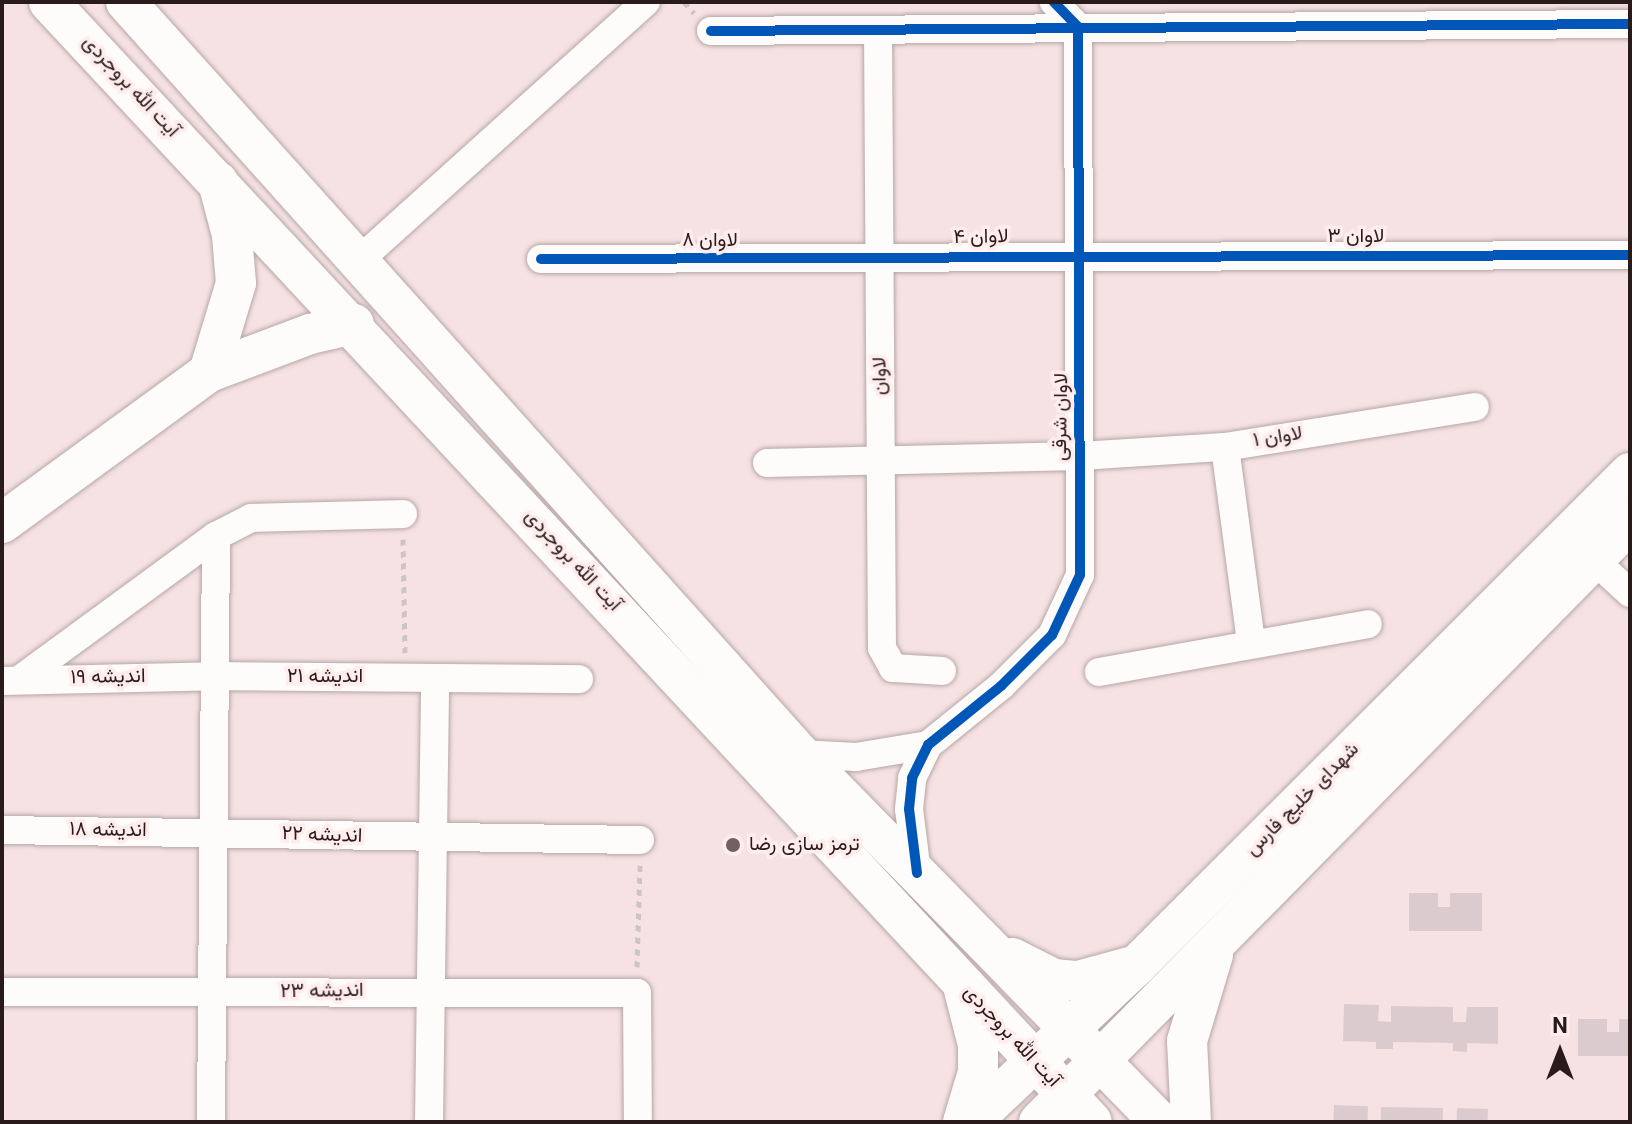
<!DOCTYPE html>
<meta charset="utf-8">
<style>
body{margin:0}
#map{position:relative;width:1632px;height:1124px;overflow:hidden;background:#f6e2e2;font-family:Georgia,Vazirmatn,serif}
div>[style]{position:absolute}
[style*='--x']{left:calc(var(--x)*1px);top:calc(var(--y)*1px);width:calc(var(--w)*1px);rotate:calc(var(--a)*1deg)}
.building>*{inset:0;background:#dccbce;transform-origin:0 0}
.path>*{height:5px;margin-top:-2.5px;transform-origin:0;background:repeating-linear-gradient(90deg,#cdc5c5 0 6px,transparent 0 12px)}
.roads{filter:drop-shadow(0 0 2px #b7a7a7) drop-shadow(0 0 2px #b7a7a7)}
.street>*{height:28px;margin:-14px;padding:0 14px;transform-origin:14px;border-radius:14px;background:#fefbfb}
.secondary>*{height:40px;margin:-20px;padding:0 20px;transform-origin:20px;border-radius:20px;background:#fefbfb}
.cycleway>*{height:10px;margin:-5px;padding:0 5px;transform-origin:5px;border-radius:5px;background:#0057b8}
.dots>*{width:22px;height:22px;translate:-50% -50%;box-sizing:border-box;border:4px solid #ffecec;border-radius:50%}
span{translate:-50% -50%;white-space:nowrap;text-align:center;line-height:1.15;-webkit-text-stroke:7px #ffecec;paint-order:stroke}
.street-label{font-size:20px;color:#2a1b1b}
.poi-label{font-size:20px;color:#2a1b1b}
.left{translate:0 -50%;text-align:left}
.frame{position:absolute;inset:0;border:4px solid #2a1b1b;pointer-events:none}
.north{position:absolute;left:1520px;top:1012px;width:80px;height:80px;-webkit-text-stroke:6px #ffecec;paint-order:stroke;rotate:0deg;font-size:22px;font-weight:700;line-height:32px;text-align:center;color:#2a1b1b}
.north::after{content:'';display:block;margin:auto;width:28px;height:36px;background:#2a1b1b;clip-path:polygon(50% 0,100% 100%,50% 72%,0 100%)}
</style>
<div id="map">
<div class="building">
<i style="clip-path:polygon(1409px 893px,1438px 893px,1438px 907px,1450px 907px,1450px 893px,1482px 893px,1482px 931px,1409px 931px)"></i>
<i style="clip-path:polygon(1344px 1004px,1379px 1005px,1378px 1021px,1391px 1022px,1391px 1006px,1453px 1007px,1453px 1022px,1466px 1022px,1467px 1007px,1498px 1007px,1498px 1044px,1467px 1043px,1467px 1052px,1453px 1051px,1453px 1043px,1393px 1042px,1393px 1049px,1376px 1049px,1376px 1042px,1343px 1041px)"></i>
<i style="clip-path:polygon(1578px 1019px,1607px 1019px,1607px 1032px,1619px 1032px,1619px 1019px,1630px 1019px,1630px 1056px,1578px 1056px)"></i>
<i style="left:1334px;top:1105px;width:34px;height:17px;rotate:2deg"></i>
<i style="left:1381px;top:1107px;width:62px;height:15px;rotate:1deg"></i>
<i style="left:1457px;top:1108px;width:31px;height:14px;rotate:2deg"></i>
</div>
<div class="path">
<i style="--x:684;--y:2;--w:15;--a:48"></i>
<i style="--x:403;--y:539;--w:114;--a:89"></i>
<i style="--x:637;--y:967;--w:102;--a:-88.3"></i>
</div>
<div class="roads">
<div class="street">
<i style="--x:711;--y:31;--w:919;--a:-0.44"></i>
<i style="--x:878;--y:32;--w:616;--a:89.63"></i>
<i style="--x:882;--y:648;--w:23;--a:61"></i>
<i style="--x:893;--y:668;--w:49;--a:3.5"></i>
<i style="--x:541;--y:259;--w:1089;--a:-0.21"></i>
<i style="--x:356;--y:263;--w:390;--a:-42"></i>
<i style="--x:1225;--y:447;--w:198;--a:82.4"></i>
<i style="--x:767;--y:463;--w:313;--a:-1.3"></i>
<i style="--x:1080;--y:456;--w:145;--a:-3.6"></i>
<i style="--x:1225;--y:447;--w:253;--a:-9.1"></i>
<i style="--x:1594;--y:560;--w:49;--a:42.5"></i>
<i style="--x:1099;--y:672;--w:273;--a:-10.1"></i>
<i style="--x:19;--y:680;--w:244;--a:-36.2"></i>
<i style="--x:216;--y:536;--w:39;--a:-27"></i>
<i style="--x:251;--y:518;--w:152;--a:-1.5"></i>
<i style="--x:2;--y:681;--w:213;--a:-1.3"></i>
<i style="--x:215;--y:676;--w:364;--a:0.5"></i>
<i style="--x:800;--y:754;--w:56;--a:3.1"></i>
<i style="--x:856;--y:757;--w:73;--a:-9.5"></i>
<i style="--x:2;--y:830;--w:638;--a:0.9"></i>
<i style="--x:917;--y:873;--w:64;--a:-97.1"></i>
<i style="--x:909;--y:809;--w:31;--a:-84"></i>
<i style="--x:912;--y:778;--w:37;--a:-64"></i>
<i style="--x:928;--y:745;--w:94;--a:-38.9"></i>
<i style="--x:1001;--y:686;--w:72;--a:-45"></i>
<i style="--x:1052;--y:635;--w:66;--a:-65"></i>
<i style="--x:1080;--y:575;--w:548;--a:-90.21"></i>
<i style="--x:1078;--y:27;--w:35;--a:-134"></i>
<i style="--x:2;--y:992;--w:635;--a:0.09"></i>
<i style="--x:637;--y:993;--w:129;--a:89.6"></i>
<i style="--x:211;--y:1122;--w:586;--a:-89.51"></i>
<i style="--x:429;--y:1122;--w:444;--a:-89.2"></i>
</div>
<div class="secondary">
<i style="--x:49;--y:2;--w:1530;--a:47.04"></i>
<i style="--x:126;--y:2;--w:1010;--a:48.13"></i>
<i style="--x:800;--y:754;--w:515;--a:45.63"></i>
<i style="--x:209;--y:372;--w:93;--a:-73.1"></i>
<i style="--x:236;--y:283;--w:48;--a:-94.8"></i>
<i style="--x:232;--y:235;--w:55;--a:-104.8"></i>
<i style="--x:2;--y:523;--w:256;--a:-36.1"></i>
<i style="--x:209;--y:372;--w:108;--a:-20.6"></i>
<i style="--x:310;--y:334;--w:45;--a:-12.8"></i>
<i style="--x:1012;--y:958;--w:47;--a:26.6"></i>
<i style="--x:1054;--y:979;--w:24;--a:5"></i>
<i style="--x:1078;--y:981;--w:57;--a:-15.3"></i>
<i style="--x:963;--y:1122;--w:52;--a:-73.3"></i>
<i style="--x:978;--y:1072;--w:27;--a:-90"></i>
<i style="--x:978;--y:1045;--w:57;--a:-104.3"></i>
<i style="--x:971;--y:1122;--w:228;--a:-43.4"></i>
<i style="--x:1137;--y:965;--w:697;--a:-44.94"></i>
<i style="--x:1039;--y:1122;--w:841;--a:-45.39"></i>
<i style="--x:1191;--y:1122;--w:81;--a:-92.8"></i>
<i style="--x:1187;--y:1041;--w:90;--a:-73.2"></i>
</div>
</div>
<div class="cycleway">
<i style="--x:711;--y:31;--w:919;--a:-0.44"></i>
<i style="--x:541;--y:259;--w:1089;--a:-0.21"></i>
<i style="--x:917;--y:873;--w:64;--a:-97.1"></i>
<i style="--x:909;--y:809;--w:31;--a:-84"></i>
<i style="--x:912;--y:778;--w:37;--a:-64"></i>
<i style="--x:928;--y:745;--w:94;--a:-38.9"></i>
<i style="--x:1001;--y:686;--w:72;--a:-45"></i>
<i style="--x:1052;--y:635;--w:66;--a:-65"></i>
<i style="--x:1080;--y:575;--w:548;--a:-90.21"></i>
<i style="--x:1078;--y:27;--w:35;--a:-134"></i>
</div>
<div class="dots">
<i style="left:733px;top:845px;background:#716161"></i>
</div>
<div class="street-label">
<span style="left:130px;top:87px;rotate:47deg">آیت الله بروجردی</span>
<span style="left:1356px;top:237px">لاوان ۳</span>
<span style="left:981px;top:238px;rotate:-1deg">لاوان ۴</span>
<span style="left:710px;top:241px">لاوان ۸</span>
<span style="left:881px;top:376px;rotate:-90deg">لاوان</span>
<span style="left:1062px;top:417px;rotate:-89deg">لاوان شرقی</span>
<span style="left:1278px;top:438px;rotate:-9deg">لاوان ۱</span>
<span style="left:572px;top:561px;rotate:47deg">آیت الله بروجردی</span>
<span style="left:325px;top:677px">اندیشه ۲۱</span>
<span style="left:108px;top:678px;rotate:-1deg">اندیشه ۱۹</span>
<span style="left:1303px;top:800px;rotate:-45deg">شهدای خلیج فارس</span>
<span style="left:108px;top:831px;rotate:1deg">اندیشه ۱۸</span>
<span style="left:322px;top:836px;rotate:2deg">اندیشه ۲۲</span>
<span style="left:322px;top:992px;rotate:-1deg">اندیشه ۲۳</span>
<span style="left:1011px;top:1037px;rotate:47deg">آیت الله بروجردی</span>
</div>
<div class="poi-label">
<span class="left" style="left:749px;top:845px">ترمز سازی رضا</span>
</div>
<div class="frame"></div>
<div class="north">N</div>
</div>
